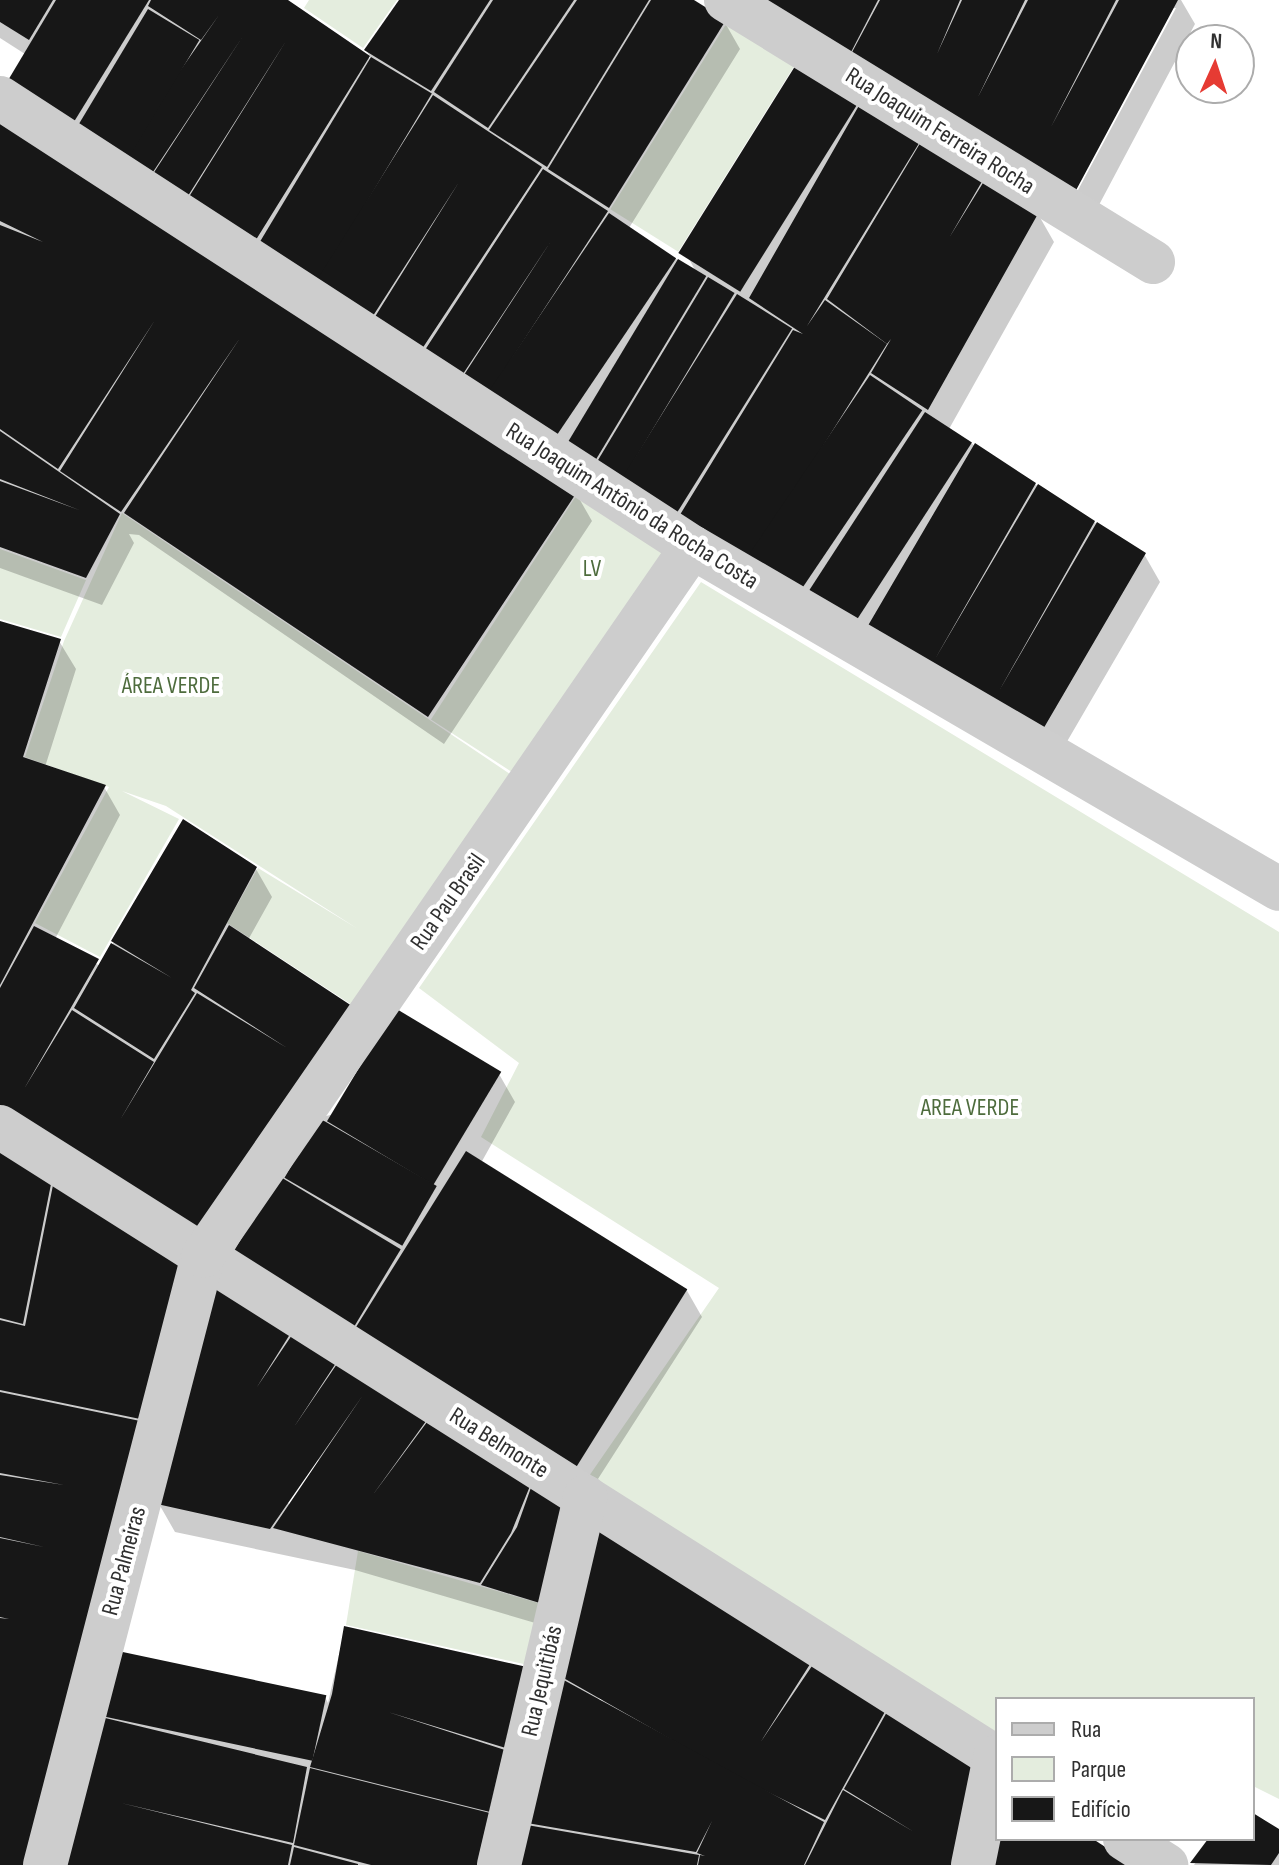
<!DOCTYPE html>
<meta charset="utf-8">
<style>
body{margin:0}
#map{position:relative;width:1279px;height:1865px;overflow:hidden;background:#fff;font-family:"Sofia Sans Condensed",sans-serif}
div>[style]{position:absolute}
[style*='--x']{left:calc(var(--x)*1px);top:calc(var(--y)*1px);width:calc(var(--w)*1px);rotate:calc(var(--a)*1deg)}
.green>*{inset:0;background:#e4edde;transform-origin:0 0}
.shadow>*{inset:0;background:#0003}
.building>*{inset:0;background:#171717;transform-origin:0 0}
.minor>*{height:44px;margin:-22px;padding:0 22px;transform-origin:22px;border-radius:22px;background:#cdcdcd}
span{translate:-50% -50%;white-space:nowrap;text-align:center;line-height:1.15;-webkit-text-stroke:8px #fff;paint-order:stroke}
.street-label{font-size:24px;color:#303030}
.park-label{font-size:24px;color:#4e6c3d}
.legend{position:absolute;left:995px;top:1697px;width:260px;height:144px;box-sizing:border-box;background:#fff;border:2px solid #acacac;margin:0;padding:10px 14px;list-style:none;font-size:24px;color:#303030}
.legend li{display:flex;align-items:center;gap:16px;height:40px}
.legend b{width:40px;border:2px solid #acacac}
.north{position:absolute;left:1175px;top:24px;width:80px;height:80px;box-sizing:border-box;background:#fff;border:2px solid #acacac;border-radius:50%;rotate:3deg;font-size:22px;font-weight:700;line-height:32px;text-align:center;color:#303030}
.north::after{content:'';display:block;margin:auto;width:28px;height:36px;background:#e63b33;clip-path:polygon(50% 0,100% 100%,50% 72%,0 100%)}
</style>
<div id="map">
<div class="green">
<i style="clip-path:polygon(309px 0,397px 0,363px 48px,304px 8px)"></i>
<i style="left:728px;top:21px;width:80px;height:222px;rotate:32deg"></i>
<i style="left:578px;top:493px;width:108px;height:270px;rotate:33deg"></i>
<i style="clip-path:polygon(122px 513px,513px 776px,355px 1007px,227px 923px,258px 868px,358px 929px,166px 806px,122px 791px,179px 819px,100px 957px,35px 923px,109px 787px,25px 757px,64px 641px)"></i>
<i style="clip-path:polygon(0 549px,86px 580px,61px 637px,0 619px)"></i>
<i style="clip-path:polygon(701px 582px,1279px 932px,1279px 1799px,1253px 1786px,1253px 1699px,997px 1699px,997px 1738px,589px 1476px,719px 1288px,481px 1137px,519px 1063px,419px 988px)"></i>
<i style="clip-path:polygon(358px 1551px,542px 1604px,528px 1665px,346px 1625px)"></i>
</div>
<div class="shadow">
<i style="clip-path:polygon(0 0,282px 0,372px 60px,366px 50px,402px 0,690px 0,724px 21px,740px 49px,629px 228px,696px 272px,688px 257px,798px 65px,1038px 214px,1054px 242px,949px 429px,1144px 554px,1160px 582px,1058px 757px,89px 149px,25px 54px,0 38px)"></i>
<i style="clip-path:polygon(evenodd,734px 0,1181px 0,1195px 24px,1091px 220px,734px 0,1171px 8px,1176px 8px,1071px 203px,1068px 202px,1171px 8px)"></i>
<i style="clip-path:polygon(0 119px,576px 493px,592px 521px,444px 744px,139px 535px,129px 534px,134px 543px,102px 605px,0 568px)"></i>
<i style="clip-path:polygon(0 623px,59px 641px,76px 669px,45px 767px,104px 787px,120px 815px,55px 939px,100px 966px,184px 822px,256px 869px,272px 897px,248px 940px,353px 1009px,216px 1261px,0 1124px)"></i>
<i style="clip-path:polygon(499px 1074px,515px 1102px,481px 1163px,686px 1289px,702px 1317px,587px 1496px,230px 1250px,319px 1121px,327px 1125px,322px 1117px)"></i>
<i style="clip-path:polygon(0 1149px,183px 1265px,30px 1865px,0 1865px)"></i>
<i style="clip-path:polygon(evenodd,215px 1285px,566px 1508px,559px 1630px,355px 1570px,175px 1532px,159px 1504px,215px 1285px,316px 1458px,319px 1460px,291px 1505px,286px 1502px,316px 1458px)"></i>
<i style="clip-path:polygon(evenodd,599px 1527px,886px 1709px,977px 1865px,519px 1865px,532px 1828px,529px 1822px,599px 1527px,596px 1689px,604px 1703px,600px 1703px,596px 1689px)"></i>
<i style="clip-path:polygon(345px 1628px,526px 1669px,504px 1865px,65px 1865px,104px 1715px,325px 1697px,328px 1703px)"></i>
<i style="clip-path:polygon(1253px 1816px,1279px 1831px,1279px 1865px,1194px 1865px,1210px 1839px,1253px 1839px)"></i>
</div>
<div class="building">
<i style="clip-path:polygon(0 0,53px 0,29px 40px,0 22px)"></i>
<i style="clip-path:polygon(56px 0,149px 0,72px 125px,7px 82px)"></i>
<i style="clip-path:polygon(151px 0,288px 0,370px 56px,254px 243px,187px 200px,286px 41px,186px 199px,151px 177px,243px 36px,151px 175px,120px 157px,219px 15px,201px 40px,148px 6px)"></i>
<i style="clip-path:polygon(399px 0,490px 0,431px 91px,364px 50px)"></i>
<i style="clip-path:polygon(493px 0,574px 0,488px 128px,434px 92px)"></i>
<i style="clip-path:polygon(577px 0,649px 0,547px 167px,489px 130px)"></i>
<i style="clip-path:polygon(651px 0,694px 0,726px 20px,609px 208px,548px 169px)"></i>
<i style="clip-path:polygon(759px 0,878px 0,849px 56px)"></i>
<i style="clip-path:polygon(880px 0,960px 0,937px 54px,962px 0,1025px 0,978px 97px,1028px 0,1116px 0,1051px 127px,1119px 0,1178px 0,1074px 194px,850px 56px)"></i>
<i style="left:148px;top:9px;width:60px;height:138px;rotate:31deg"></i>
<i style="left:371px;top:57px;width:71px;height:220px;rotate:31deg"></i>
<i style="left:797px;top:63px;width:73px;height:224px;rotate:32deg"></i>
<i style="clip-path:polygon(433px 95px,542px 167px,420px 352px,373px 320px,459px 182px,371px 319px,315px 283px)"></i>
<i style="clip-path:polygon(861px 102px,921px 140px,807px 326px,825px 300px,887px 344px,750px 562px,678px 518px,793px 330px,803px 334px,749px 298px)"></i>
<i style="clip-path:polygon(0 117px,577px 492px,428px 717px,124px 513px,240px 338px,121px 512px,60px 471px,155px 320px,58px 469px,0 429px,0 225px,43px 242px,0 221px)"></i>
<i style="clip-path:polygon(922px 140px,984px 178px,949px 238px,986px 178px,1039px 212px,928px 410px,871px 373px,891px 339px,887px 344px,827px 299px)"></i>
<i style="clip-path:polygon(543px 169px,608px 211px,488px 395px,462px 378px,551px 241px,461px 377px,423px 353px)"></i>
<i style="left:609px;top:213px;width:81px;height:218px;rotate:34deg"></i>
<i style="left:678px;top:259px;width:33px;height:218px;rotate:31deg"></i>
<i style="left:708px;top:277px;width:31px;height:219px;rotate:31deg"></i>
<i style="left:737px;top:294px;width:65px;height:221px;rotate:32deg"></i>
<i style="left:870px;top:375px;width:63px;height:222px;rotate:34deg"></i>
<i style="left:925px;top:412px;width:56px;height:217px;rotate:33deg"></i>
<i style="clip-path:polygon(0 431px,120px 514px,86px 578px,0 547px,0 481px,79px 510px,0 479px)"></i>
<i style="clip-path:polygon(975px 443px,1036px 483px,935px 659px,1038px 484px,1095px 521px,999px 691px,1097px 522px,1146px 553px,1042px 731px,866px 629px)"></i>
<i style="clip-path:polygon(0 621px,61px 639px,23px 757px,106px 785px,0 985px)"></i>
<i style="clip-path:polygon(183px 819px,257px 867px,191px 990px,195px 993px,154px 1059px,74px 1008px,111px 943px,172px 978px,111px 941px)"></i>
<i style="clip-path:polygon(229px 925px,355px 1008px,199px 1234px,0 1107px,0 988px,34px 926px,99px 959px,24px 1089px,72px 1010px,154px 1062px,120px 1120px,197px 993px,287px 1048px,194px 988px)"></i>
<i style="left:395px;top:1008px;width:124px;height:132px;rotate:31deg"></i>
<i style="left:319px;top:1118px;width:136px;height:69px;rotate:30deg"></i>
<i style="clip-path:polygon(0 1146px,52px 1179px,23px 1324px,0 1318px)"></i>
<i style="left:466px;top:1151px;width:261px;height:211px;rotate:32deg"></i>
<i style="left:279px;top:1176px;width:142px;height:90px;rotate:31deg"></i>
<i style="clip-path:polygon(54px 1180px,185px 1264px,145px 1420px,0 1390px,0 1320px,25px 1326px)"></i>
<i style="clip-path:polygon(214px 1282px,292px 1331px,257px 1387px,294px 1332px,338px 1360px,294px 1427px,339px 1361px,429px 1417px,372px 1496px,430px 1418px,532px 1481px,511px 1533px,480px 1583px,273px 1528px,363px 1395px,270px 1529px,157px 1504px)"></i>
<i style="clip-path:polygon(0 1392px,145px 1422px,28px 1865px,0 1865px,0 1618px,9px 1619px,0 1617px,0 1538px,44px 1547px,0 1537px,0 1475px,64px 1485px,0 1473px)"></i>
<i style="clip-path:polygon(533px 1482px,568px 1506px,543px 1604px,481px 1585px,517px 1527px)"></i>
<i style="clip-path:polygon(597px 1524px,812px 1661px,760px 1743px,814px 1663px,887px 1708px,825px 1820px,737px 1777px,560px 1676px)"></i>
<i style="clip-path:polygon(344px 1626px,527px 1667px,509px 1749px,388px 1712px,508px 1751px,494px 1813px,310px 1767px,332px 1694px)"></i>
<i style="left:118px;top:1651px;width:213px;height:67px;rotate:12deg"></i>
<i style="clip-path:polygon(560px 1678px,824px 1822px,804px 1865px,698px 1865px,700px 1855px,705px 1856px,697px 1853px,712px 1821px,696px 1852px,527px 1823px)"></i>
<i style="clip-path:polygon(888px 1710px,977px 1765px,956px 1865px,805px 1865px,843px 1790px,914px 1832px,844px 1789px)"></i>
<i style="clip-path:polygon(101px 1717px,307px 1767px,293px 1843px,121px 1803px,292px 1845px,288px 1865px,62px 1865px)"></i>
<i style="clip-path:polygon(310px 1768px,494px 1814px,482px 1865px,371px 1865px,294px 1845px)"></i>
<i style="clip-path:polygon(1253px 1813px,1279px 1829px,1279px 1853px,1271px 1865px,1190px 1863px,1208px 1839px,1253px 1839px)"></i>
<i style="clip-path:polygon(527px 1825px,699px 1855px,697px 1865px,517px 1865px)"></i>
<i style="clip-path:polygon(995px 1839px,1093px 1839px,1133px 1865px,989px 1865px)"></i>
<i style="clip-path:polygon(294px 1847px,358px 1864px,358px 1865px,290px 1865px)"></i>
</div>
<div class="minor">
<i style="--x:726;--y:0;--w:501;--a:31.53"></i>
<i style="--x:0;--y:98;--w:825;--a:32.98"></i>
<i style="--x:692;--y:547;--w:679;--a:30.23"></i>
<i style="--x:0;--y:1127;--w:1180;--a:32.33"></i>
<i style="--x:1125;--y:1839;--w:49;--a:32.4"></i>
<i style="--x:45;--y:1865;--w:629;--a:-75.46"></i>
<i style="--x:203;--y:1256;--w:861;--a:-55.41"></i>
<i style="--x:499;--y:1865;--w:378;--a:-76.8"></i>
<i style="--x:973;--y:1865;--w:110;--a:-78.5"></i>
</div>
<div class="street-label">
<span style="left:940px;top:131px;rotate:32deg">Rua Joaquim Ferreira Rocha</span>
<span style="left:632px;top:506px;rotate:32deg">Rua Joaquim Antônio da Rocha Costa</span>
<span style="left:448px;top:902px;rotate:-55deg">Rua Pau Brasil</span>
<span style="left:499px;top:1443px;rotate:32deg">Rua Belmonte</span>
<span style="left:124px;top:1561px;rotate:-75deg">Rua Palmeiras</span>
<span style="left:542px;top:1681px;rotate:-77deg">Rua Jequitibás</span>
</div>
<div class="park-label">
<span style="left:592px;top:569px">LV</span>
<span style="left:171px;top:686px">ÁREA VERDE</span>
<span style="left:970px;top:1108px">AREA VERDE</span>
</div>
<ul class="legend">
<li><b style="height:10px;background:#cdcdcd"></b>Rua</li>
<li><b style="height:22px;background:#e4edde"></b>Parque</li>
<li><b style="height:22px;background:#171717"></b>Edifício</li>
</ul>
<div class="north">N</div>
</div>
